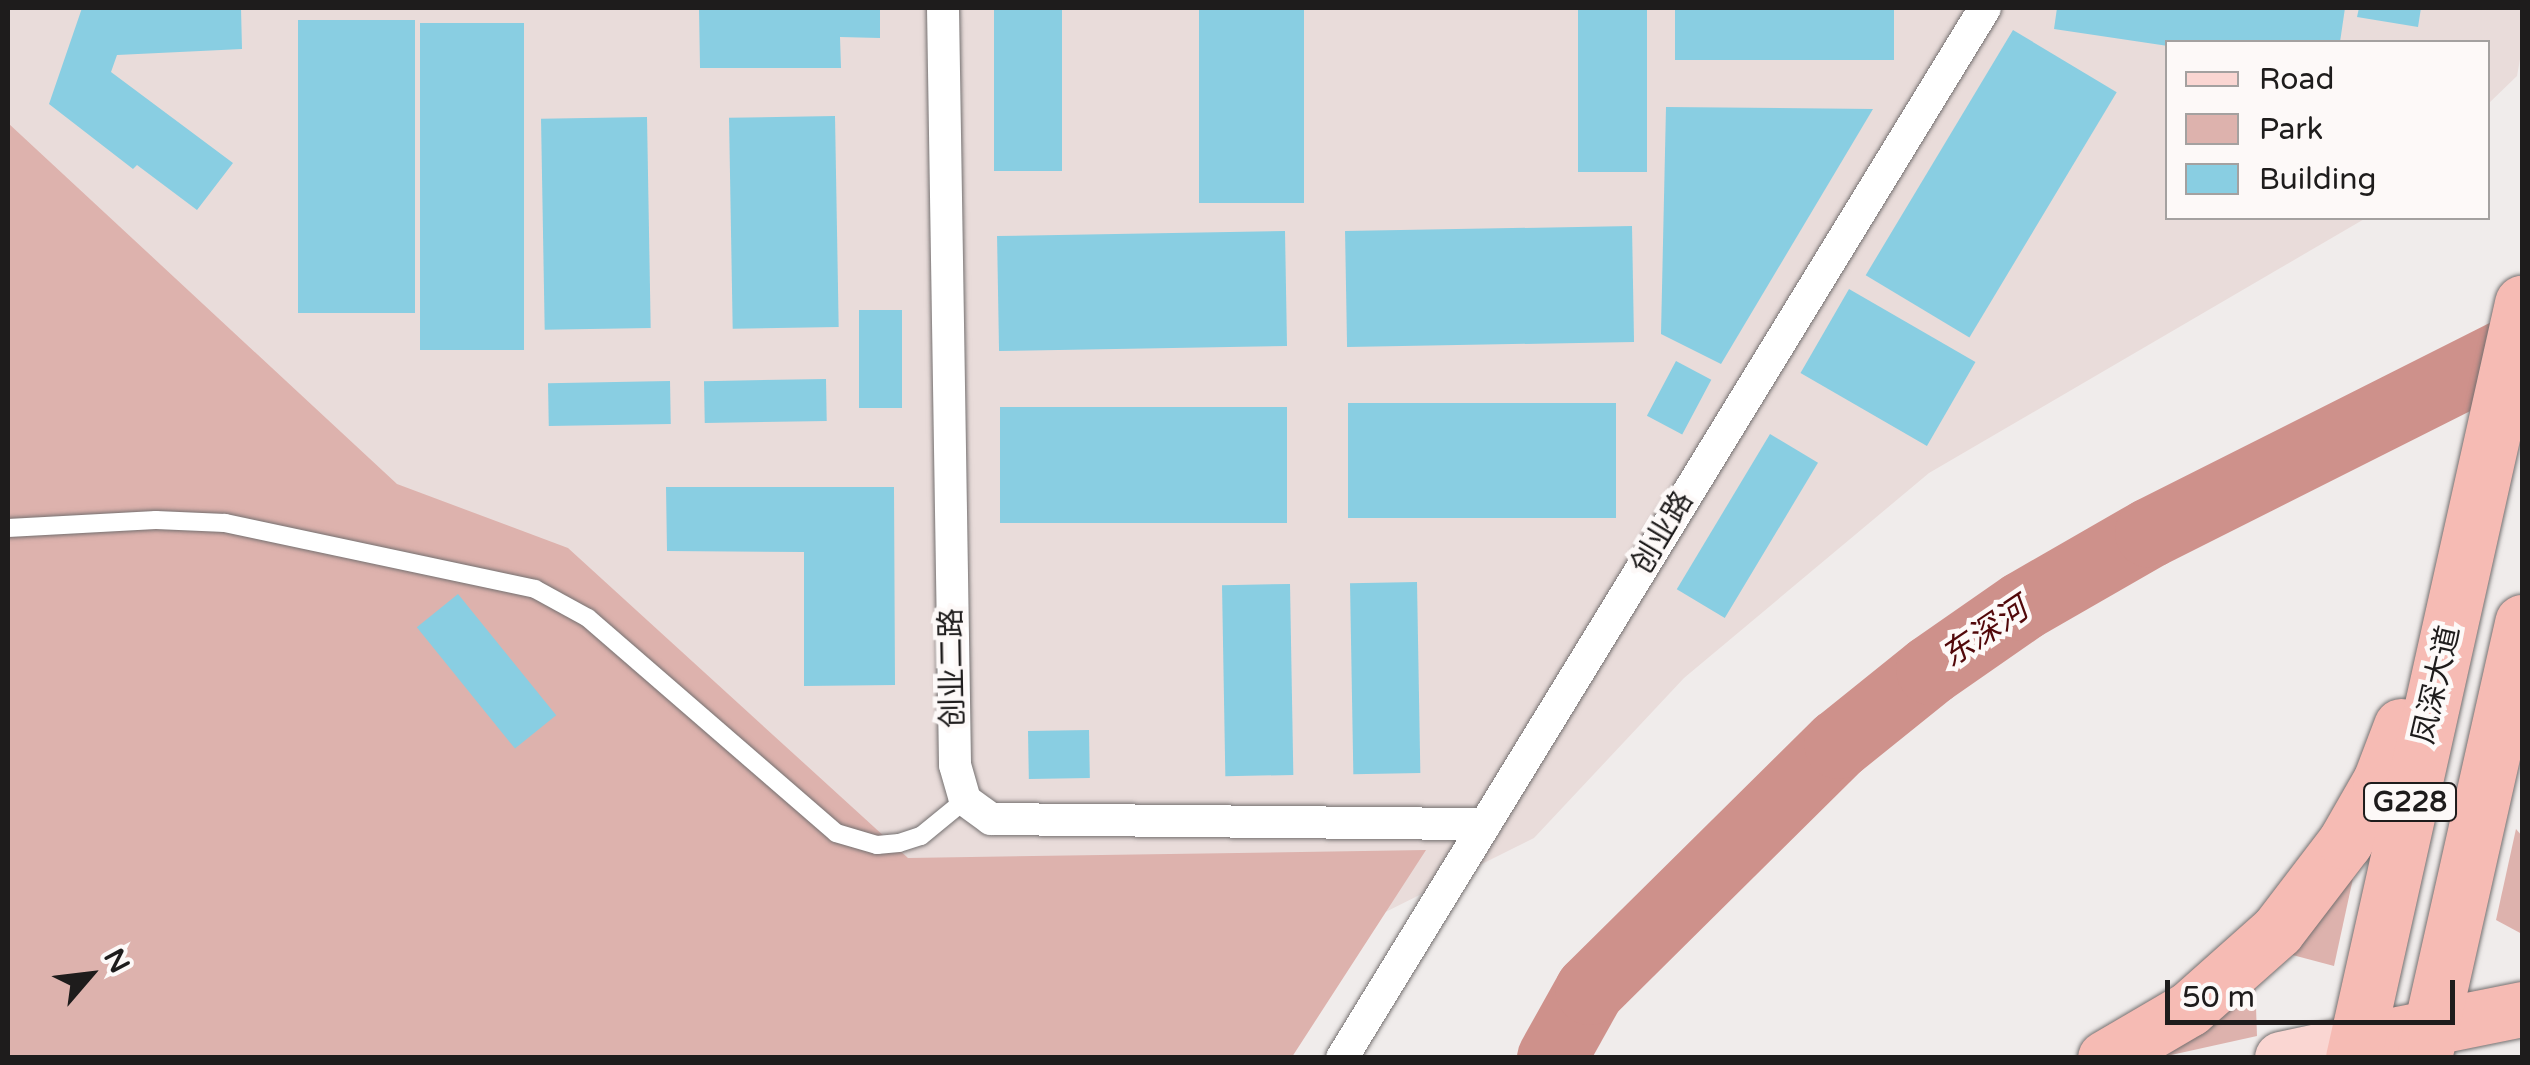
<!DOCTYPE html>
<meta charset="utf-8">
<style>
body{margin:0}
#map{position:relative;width:2530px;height:1065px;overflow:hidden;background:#f0eceb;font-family:"Varela Round","Noto Sans SC",sans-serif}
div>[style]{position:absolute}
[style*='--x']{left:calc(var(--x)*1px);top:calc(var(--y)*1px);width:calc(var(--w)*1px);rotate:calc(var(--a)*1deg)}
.built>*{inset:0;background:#e9dcda}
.green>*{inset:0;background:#ddb2ad}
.river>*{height:70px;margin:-35px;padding:0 35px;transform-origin:35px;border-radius:35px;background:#ce918b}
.building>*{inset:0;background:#89cee2;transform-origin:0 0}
.roads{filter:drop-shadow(0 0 2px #747070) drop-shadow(0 0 2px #747070)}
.lane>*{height:18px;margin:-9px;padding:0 9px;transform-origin:9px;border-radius:9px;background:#fff}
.street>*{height:32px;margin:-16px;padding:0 16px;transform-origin:16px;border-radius:16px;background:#fff}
.primary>*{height:52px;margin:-26px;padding:0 26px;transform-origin:26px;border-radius:26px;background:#fad6d2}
.highway>*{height:55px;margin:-27.5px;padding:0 27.5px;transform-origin:27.5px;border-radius:27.5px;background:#f6bbb4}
span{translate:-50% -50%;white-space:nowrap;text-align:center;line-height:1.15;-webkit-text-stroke:9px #fdf9f8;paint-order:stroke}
.shield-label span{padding:2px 8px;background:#fdf9f8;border:2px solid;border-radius:8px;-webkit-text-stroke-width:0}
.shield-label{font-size:28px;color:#1e1c1c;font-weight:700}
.street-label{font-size:30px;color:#1e1c1c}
.water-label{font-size:32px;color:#52080a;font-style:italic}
.frame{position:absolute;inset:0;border:10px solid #1e1c1c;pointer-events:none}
.legend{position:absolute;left:2165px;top:40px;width:325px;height:180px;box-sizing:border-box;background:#fdf9f8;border:2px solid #a4a1a0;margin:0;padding:12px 18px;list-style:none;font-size:30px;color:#1e1c1c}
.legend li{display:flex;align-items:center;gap:20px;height:50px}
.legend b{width:50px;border:2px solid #a4a1a0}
.north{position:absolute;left:40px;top:925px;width:100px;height:100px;-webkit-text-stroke:8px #fdf9f8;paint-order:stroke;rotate:62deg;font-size:28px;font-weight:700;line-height:40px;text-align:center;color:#1e1c1c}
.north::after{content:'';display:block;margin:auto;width:35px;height:45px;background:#1e1c1c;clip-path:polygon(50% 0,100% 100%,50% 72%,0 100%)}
.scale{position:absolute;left:2165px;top:980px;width:290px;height:45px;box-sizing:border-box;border:5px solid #1e1c1c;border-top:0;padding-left:12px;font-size:30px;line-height:35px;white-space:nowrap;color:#1e1c1c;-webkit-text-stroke:8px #fdf9f8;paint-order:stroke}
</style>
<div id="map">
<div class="built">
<i style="clip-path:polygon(8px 8px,2522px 8px,2522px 48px,2517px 76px,2488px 104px,2488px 42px,2168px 42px,2168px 218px,2366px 218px,1929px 473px,1684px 678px,1534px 838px,1106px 1051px,1059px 1058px,110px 1058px,8px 1047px)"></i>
</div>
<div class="green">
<i style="clip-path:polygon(8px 123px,397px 484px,568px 548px,908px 858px,1426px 850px,1292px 1057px,8px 1057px)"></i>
<i style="clip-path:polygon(2516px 829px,2522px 836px,2522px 934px,2496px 920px)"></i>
<i style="clip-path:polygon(2355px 869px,2334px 966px,2281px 952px)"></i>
<i style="clip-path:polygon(2255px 978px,2257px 1036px,2162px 1057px,2143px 1058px)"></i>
</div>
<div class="river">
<i style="--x:1552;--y:1058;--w:78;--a:-60.8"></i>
<i style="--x:1590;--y:990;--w:350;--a:-44.7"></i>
<i style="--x:1839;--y:744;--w:118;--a:-38.8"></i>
<i style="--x:1931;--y:670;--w:112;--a:-34.8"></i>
<i style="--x:2023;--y:606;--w:146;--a:-29.9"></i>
<i style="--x:2150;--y:533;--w:416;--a:-26.7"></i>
</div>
<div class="building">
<i style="clip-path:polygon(82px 8px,241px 8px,242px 49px,117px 55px,111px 72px,233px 163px,197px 210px,137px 165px,133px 169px,49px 104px)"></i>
<i style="clip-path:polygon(699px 8px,880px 8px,880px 38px,840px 37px,841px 68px,700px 68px)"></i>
<i style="left:994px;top:8px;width:68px;height:163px"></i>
<i style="left:1199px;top:8px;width:105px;height:195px"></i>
<i style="left:1578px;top:8px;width:69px;height:164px"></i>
<i style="left:1675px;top:8px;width:219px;height:52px"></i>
<i style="clip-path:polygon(2057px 8px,2345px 8px,2340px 42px,2168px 42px,2168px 46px,2054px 29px)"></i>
<i style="clip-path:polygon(2359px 8px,2421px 8px,2418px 27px,2357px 17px)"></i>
<i style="left:415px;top:20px;width:293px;height:117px;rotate:90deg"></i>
<i style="left:420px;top:23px;width:104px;height:327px"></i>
<i style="left:2013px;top:30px;width:121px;height:286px;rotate:31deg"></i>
<i style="clip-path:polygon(1666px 107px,1873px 109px,1721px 364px,1661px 334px)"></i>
<i style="left:835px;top:116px;width:211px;height:106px;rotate:89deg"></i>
<i style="left:647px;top:117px;width:211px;height:106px;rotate:89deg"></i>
<i style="left:1632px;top:226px;width:116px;height:287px;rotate:89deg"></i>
<i style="left:1285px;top:231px;width:115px;height:288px;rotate:89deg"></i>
<i style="left:1849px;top:289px;width:146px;height:97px;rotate:30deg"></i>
<i style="left:859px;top:310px;width:43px;height:98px"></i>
<i style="left:1676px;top:361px;width:40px;height:62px;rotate:28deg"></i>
<i style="left:826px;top:379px;width:42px;height:122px;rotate:89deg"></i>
<i style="left:670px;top:381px;width:43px;height:122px;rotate:89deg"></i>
<i style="left:1616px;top:403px;width:115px;height:268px;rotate:90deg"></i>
<i style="left:1287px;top:407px;width:116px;height:287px;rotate:90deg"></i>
<i style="left:1770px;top:434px;width:56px;height:181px;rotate:31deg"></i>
<i style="clip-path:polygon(666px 487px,894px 487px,895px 685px,804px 686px,804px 552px,667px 551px)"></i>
<i style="left:1417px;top:582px;width:191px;height:67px;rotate:89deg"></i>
<i style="left:1290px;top:584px;width:191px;height:68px;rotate:89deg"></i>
<i style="left:458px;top:594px;width:156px;height:53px;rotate:51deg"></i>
<i style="left:1089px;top:730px;width:48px;height:61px;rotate:89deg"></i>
</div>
<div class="roads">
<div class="lane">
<i style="--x:8;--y:528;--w:148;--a:-3.1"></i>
<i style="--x:156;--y:520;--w:69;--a:2.5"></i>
<i style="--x:225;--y:523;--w:317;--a:12"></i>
<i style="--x:535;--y:589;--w:60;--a:28.7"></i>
<i style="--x:588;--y:618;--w:328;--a:40.9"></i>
<i style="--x:836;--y:833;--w:43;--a:16.3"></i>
<i style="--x:877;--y:845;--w:22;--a:-5"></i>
<i style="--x:899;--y:843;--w:23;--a:-18"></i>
<i style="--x:921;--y:836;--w:57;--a:-39.3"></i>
</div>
<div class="street">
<i style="--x:943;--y:8;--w:757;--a:89.09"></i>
<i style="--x:955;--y:765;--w:36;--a:74"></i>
<i style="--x:965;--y:800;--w:32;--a:36"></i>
<i style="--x:991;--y:819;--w:494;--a:0.6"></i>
<i style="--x:1342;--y:1058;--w:1231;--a:-58.52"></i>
</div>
<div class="primary">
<i style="--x:2281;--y:1058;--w:77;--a:-12"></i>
</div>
<div class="highway">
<i style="--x:2398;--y:1034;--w:126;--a:-11.4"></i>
<i style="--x:2105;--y:1058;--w:97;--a:-30.3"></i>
<i style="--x:2189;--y:1009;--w:118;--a:-41.6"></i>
<i style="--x:2277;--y:931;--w:112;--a:-52.6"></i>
<i style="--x:2345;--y:842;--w:70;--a:-60.2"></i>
<i style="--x:2380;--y:781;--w:59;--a:-69.1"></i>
<i style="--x:2353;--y:1058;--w:774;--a:-77.38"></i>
<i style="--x:2424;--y:1058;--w:447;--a:-77.3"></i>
</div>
</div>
<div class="shield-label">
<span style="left:2410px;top:802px">G228</span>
</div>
<div class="street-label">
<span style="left:1663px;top:533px;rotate:-59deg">创业路</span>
<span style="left:953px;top:668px;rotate:-91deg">创业二路</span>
<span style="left:2437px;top:685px;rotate:-77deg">凤深大道</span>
</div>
<div class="water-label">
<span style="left:1985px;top:633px;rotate:-34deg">东深河</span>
</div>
<div class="frame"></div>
<ul class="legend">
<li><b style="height:12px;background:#fad6d2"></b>Road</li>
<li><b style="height:28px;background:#ddb2ad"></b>Park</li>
<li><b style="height:28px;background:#89cee2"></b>Building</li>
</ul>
<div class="north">N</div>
<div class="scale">50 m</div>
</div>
